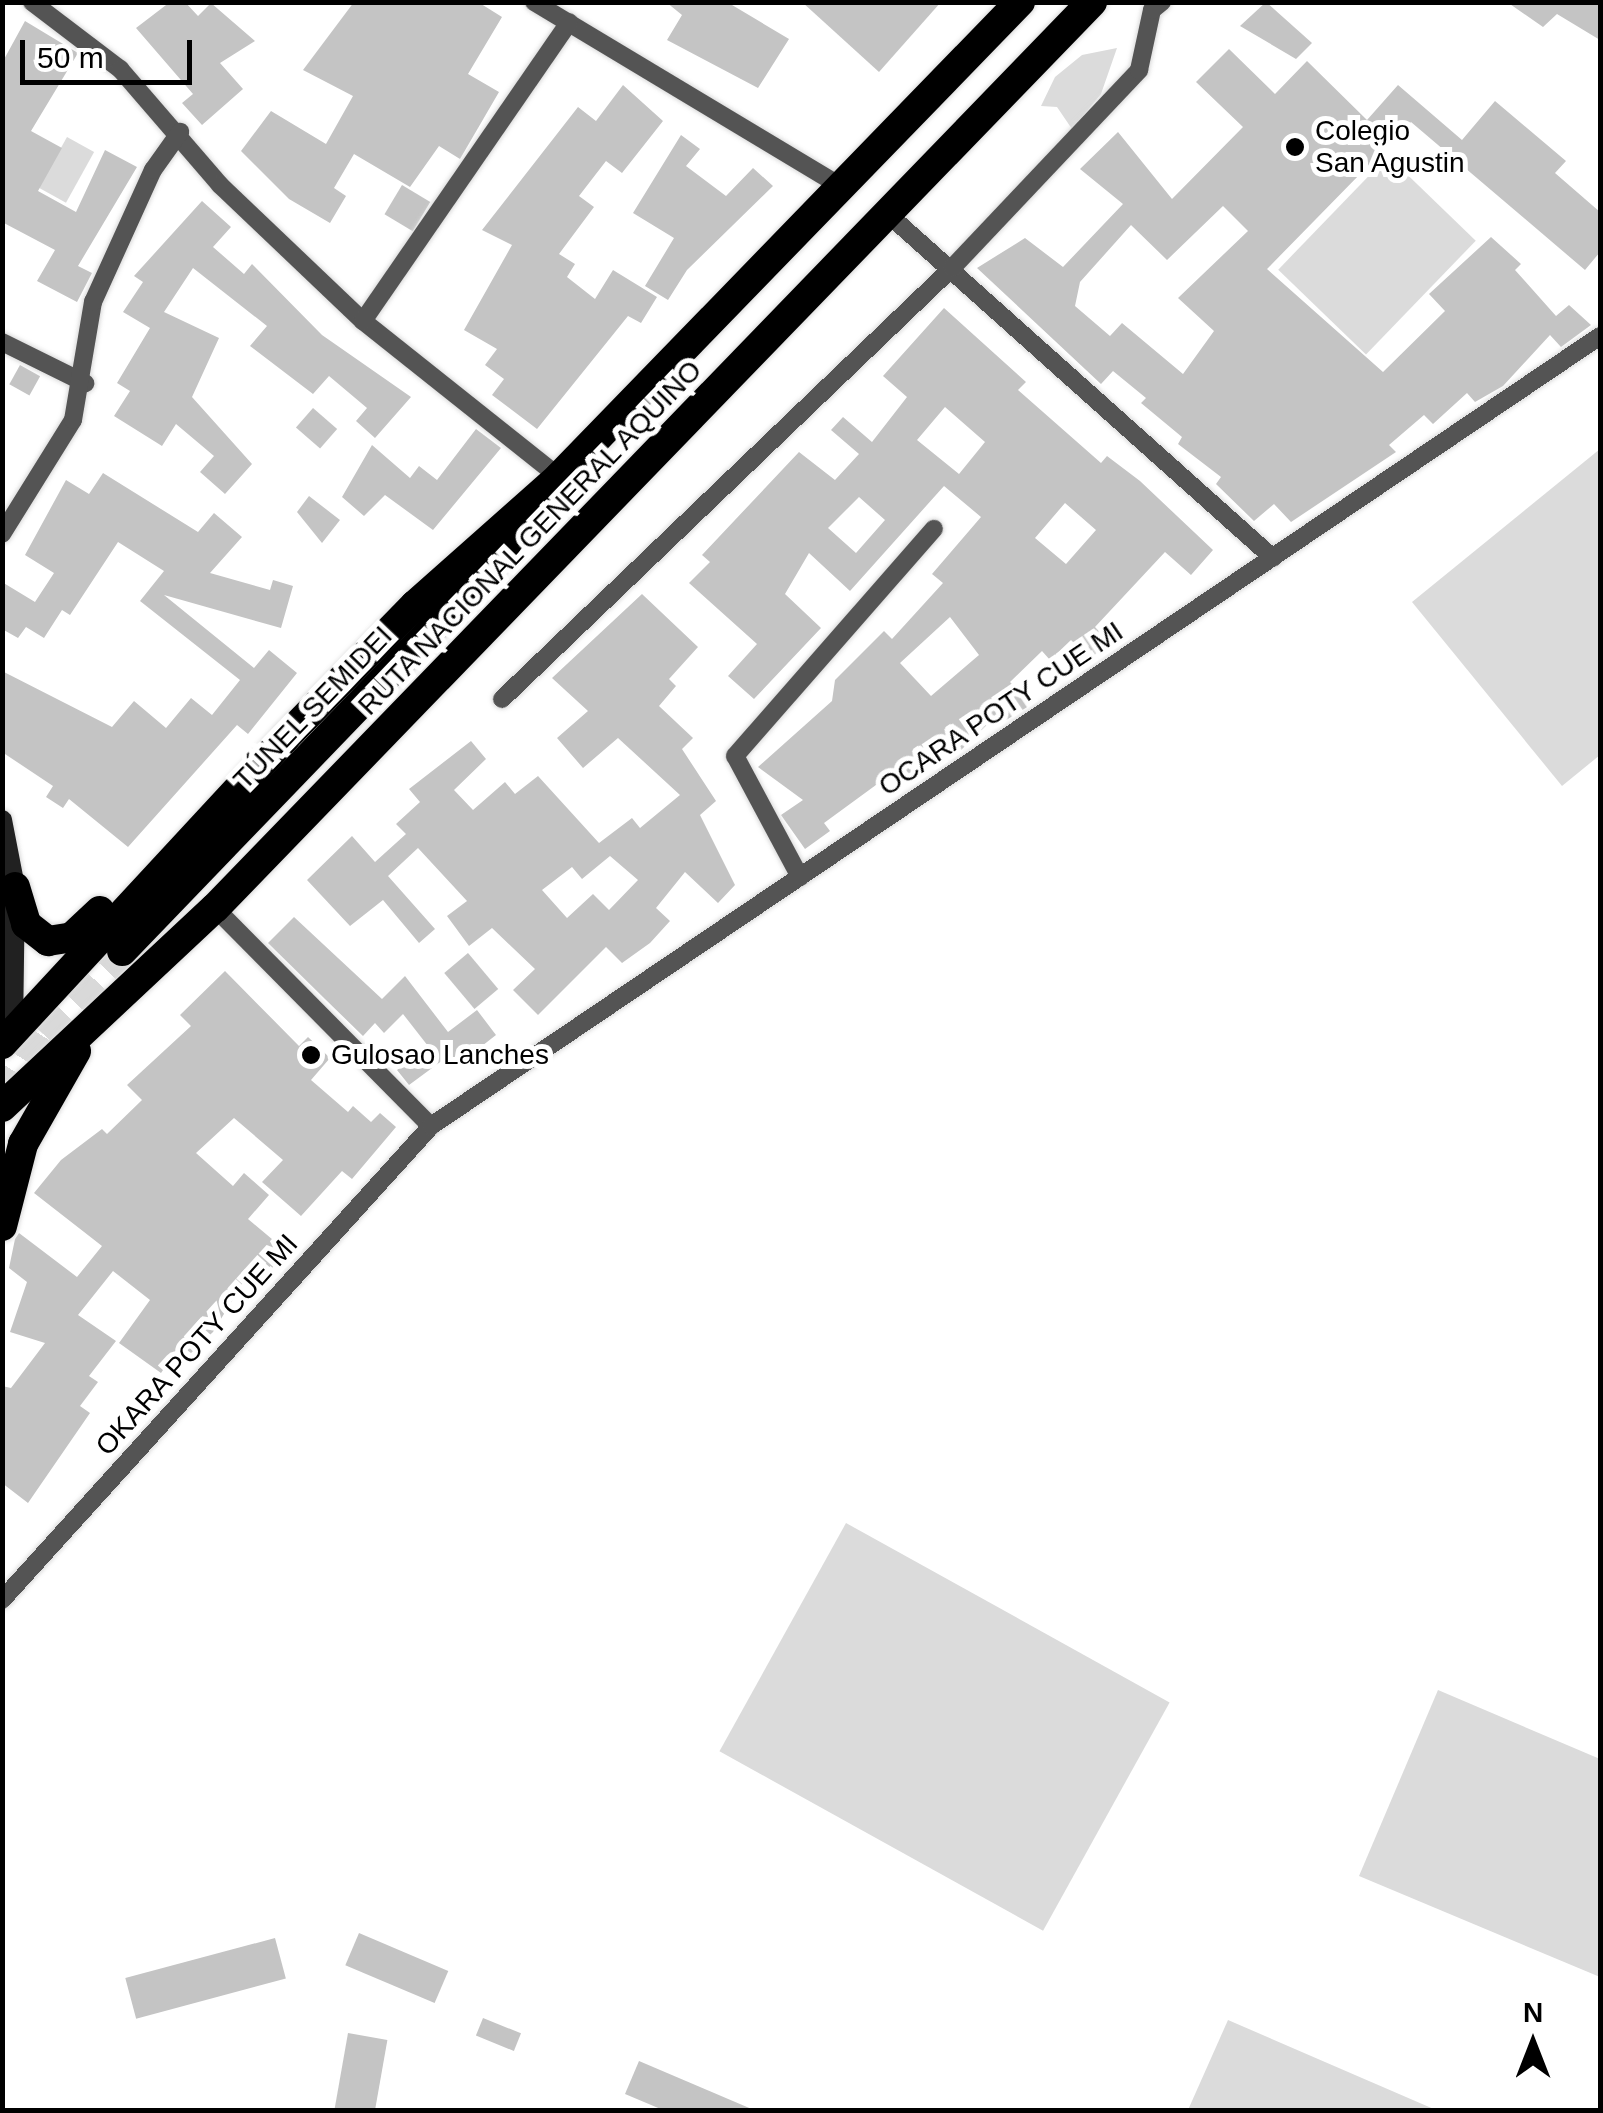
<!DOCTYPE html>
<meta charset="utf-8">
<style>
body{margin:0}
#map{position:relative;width:1603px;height:2113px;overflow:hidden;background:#fff;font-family:Helvetica,sans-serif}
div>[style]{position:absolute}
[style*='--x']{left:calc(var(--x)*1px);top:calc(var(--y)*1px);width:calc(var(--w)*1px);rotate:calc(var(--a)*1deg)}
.green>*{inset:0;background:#dbdbdb;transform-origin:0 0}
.building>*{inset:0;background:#c4c4c4;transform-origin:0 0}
.highway-tunnel>*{height:30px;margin-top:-15px;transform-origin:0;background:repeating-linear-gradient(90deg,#d9d9d9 0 30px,transparent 0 45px)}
.roads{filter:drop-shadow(0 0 2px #dbdbdb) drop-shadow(0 0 2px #dbdbdb)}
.street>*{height:18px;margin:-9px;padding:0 9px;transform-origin:9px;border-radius:9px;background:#545454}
.secondary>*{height:20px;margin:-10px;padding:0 10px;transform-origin:10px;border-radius:10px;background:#212121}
.highway>*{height:30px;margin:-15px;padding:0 15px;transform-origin:15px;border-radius:15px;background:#000}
.dots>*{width:28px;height:28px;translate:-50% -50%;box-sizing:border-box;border:5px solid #fff;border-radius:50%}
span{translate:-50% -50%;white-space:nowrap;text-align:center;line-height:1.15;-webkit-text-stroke:10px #fff;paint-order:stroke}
.poi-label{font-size:28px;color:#000}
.left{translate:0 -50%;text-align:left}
.street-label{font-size:28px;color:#000}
.frame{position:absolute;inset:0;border:5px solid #000;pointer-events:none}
.north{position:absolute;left:1483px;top:1993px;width:100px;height:100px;-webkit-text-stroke:8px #fff;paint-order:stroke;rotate:0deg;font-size:28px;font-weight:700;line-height:40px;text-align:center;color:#000}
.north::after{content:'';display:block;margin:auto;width:35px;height:45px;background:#000;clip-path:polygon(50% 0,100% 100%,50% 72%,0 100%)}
.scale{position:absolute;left:20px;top:40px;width:172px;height:45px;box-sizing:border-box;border:5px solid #000;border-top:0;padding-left:12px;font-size:30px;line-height:35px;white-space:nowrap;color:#000;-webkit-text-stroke:8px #fff;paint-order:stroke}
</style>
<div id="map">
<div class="green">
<i style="clip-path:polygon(1117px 48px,1101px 94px,1072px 129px,1057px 107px,1041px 106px,1055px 77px,1082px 55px)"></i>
<i style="left:67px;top:137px;width:31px;height:58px;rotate:29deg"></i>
<i style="left:1388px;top:156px;width:122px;height:158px;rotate:44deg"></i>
<i style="clip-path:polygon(1600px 449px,1600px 755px,1562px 786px,1412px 602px)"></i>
<i style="left:846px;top:1523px;width:370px;height:261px;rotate:29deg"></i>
<i style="clip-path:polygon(1438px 1690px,1600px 1759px,1600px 1977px,1359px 1876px)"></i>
<i style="clip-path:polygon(1228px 2020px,1436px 2110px,1188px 2110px)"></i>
</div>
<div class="building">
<i style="clip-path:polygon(170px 2px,185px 2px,198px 16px,211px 3px,255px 41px,220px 63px,243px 89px,202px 125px,182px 103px,193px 94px,136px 28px)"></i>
<i style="clip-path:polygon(354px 2px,478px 2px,502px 17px,468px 74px,499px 92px,460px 159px,439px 146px,410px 187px,354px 154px,334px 188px,346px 196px,330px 223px,289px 199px,241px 151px,271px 111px,326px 144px,353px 96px,303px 70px)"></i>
<i style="clip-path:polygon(666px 2px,727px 2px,789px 39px,758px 88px,667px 40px,682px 15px)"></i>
<i style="clip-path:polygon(802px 2px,941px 2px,879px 72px)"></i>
<i style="clip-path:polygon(1266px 2px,1312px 43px,1296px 59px,1240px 26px)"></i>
<i style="clip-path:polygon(1507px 2px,1600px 2px,1600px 40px,1557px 14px,1543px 27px)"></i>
<i style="clip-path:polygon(25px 21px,78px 53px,31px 131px,62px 148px,38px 191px,76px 212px,105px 150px,137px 167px,78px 266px,92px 273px,77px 302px,37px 281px,55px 250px,2px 222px,2px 63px)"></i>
<i style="clip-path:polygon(evenodd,1229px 49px,1275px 94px,1307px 61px,1367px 120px,1398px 85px,1462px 140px,1495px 101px,1566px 161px,1555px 173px,1600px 212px,1600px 252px,1585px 270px,1411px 122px,1267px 269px,1383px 372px,1445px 311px,1429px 294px,1491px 237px,1521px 264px,1515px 270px,1556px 316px,1569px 305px,1591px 325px,1561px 347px,1550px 335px,1503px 386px,1475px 402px,1467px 393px,1433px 424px,1424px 415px,1389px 445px,1396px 452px,1291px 522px,1274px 504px,1254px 521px,1216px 484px,1221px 477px,1178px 444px,1182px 437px,1141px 403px,1146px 398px,1113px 371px,1101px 384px,977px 268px,1025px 238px,1063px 267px,1123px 204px,1080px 169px,1118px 132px,1172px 199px,1243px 127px,1196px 82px,1229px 49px,1223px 206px,1248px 231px,1178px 298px,1214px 331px,1183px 374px,1122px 323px,1110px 336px,1075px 306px,1080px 282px,1131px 225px,1167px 260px,1223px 206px)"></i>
<i style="clip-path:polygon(623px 85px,663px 121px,622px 173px,606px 161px,579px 196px,594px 207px,559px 254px,575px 264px,567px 277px,595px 299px,613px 270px,657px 297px,641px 323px,628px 316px,537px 429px,492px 395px,504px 379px,485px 365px,497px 349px,464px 330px,512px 245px,482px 230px,578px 107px,596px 121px)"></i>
<i style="clip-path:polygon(681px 135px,700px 149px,686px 166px,726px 196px,753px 168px,773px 186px,687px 270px,668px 300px,645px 286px,674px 238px,633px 213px)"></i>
<i style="left:402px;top:185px;width:33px;height:34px;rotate:31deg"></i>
<i style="clip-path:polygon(202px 201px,231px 227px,213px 247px,244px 274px,252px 264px,322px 335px,411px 397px,375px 438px,356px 421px,367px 408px,329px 376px,313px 394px,250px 346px,267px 326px,193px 268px,164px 312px,219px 338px,192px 397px,252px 464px,225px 494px,200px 472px,214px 456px,176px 424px,162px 446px,114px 416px,130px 391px,117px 383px,150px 328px,123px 312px,143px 282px,134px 276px)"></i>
<i style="clip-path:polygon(evenodd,944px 308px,1026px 382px,1018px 390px,1101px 463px,1107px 456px,1140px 481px,1213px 550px,1191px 575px,1165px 552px,1095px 627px,1109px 642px,1090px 659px,1071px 640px,1050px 660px,1042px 651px,1010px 682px,1032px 704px,998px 725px,993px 719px,960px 751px,947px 738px,900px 784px,891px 774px,824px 823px,830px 831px,805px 849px,781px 815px,803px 800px,758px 767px,832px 701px,835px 680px,884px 631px,892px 639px,943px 583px,932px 574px,981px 517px,944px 486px,850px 591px,809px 553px,785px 594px,821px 628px,754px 699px,728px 676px,757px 644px,689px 583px,710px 562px,702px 555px,799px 452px,835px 480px,859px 454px,831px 430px,843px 417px,872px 442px,907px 397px,883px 376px,944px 308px,945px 407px,985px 442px,959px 474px,917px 440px,945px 407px,944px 308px,859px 497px,885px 520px,856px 553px,828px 528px,859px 497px,944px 308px,1065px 503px,1096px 530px,1066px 564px,1035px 538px,1065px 503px,944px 308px,950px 617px,979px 655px,931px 696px,900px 663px,950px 617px)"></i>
<i style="left:20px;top:365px;width:23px;height:22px;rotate:29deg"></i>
<i style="left:313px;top:408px;width:32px;height:26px;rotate:41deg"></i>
<i style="clip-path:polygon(476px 429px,501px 448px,433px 530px,385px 495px,364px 516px,342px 497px,372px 445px,410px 478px,419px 466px,437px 480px)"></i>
<i style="clip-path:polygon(103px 473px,198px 532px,214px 513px,242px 537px,210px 573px,270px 590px,273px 580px,293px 586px,281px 628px,164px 595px,254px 668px,269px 650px,297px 673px,248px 734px,237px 725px,128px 847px,69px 799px,63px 808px,46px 797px,53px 786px,2px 752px,2px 671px,112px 727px,134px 701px,166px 728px,191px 698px,212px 715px,240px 680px,140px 601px,164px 571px,118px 542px,70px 615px,62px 610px,44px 638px,26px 627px,18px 638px,2px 629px,2px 582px,35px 602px,54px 573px,25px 555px,66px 480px,89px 494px)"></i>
<i style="clip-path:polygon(309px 496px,340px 520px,322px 543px,297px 512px)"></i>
<i style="clip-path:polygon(evenodd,642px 594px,698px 647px,669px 679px,676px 686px,659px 706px,693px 738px,682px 749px,716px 801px,700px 815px,735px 885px,718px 903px,685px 872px,656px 908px,670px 921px,650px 943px,622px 963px,606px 947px,538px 1015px,513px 990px,535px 969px,492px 928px,469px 946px,447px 916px,467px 901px,418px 848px,388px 876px,435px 929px,419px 943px,383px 900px,350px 926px,307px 880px,352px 836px,375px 862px,406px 834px,396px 824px,420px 802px,409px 789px,471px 741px,486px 759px,454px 790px,473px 810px,505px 782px,515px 794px,538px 776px,599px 843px,632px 818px,640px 828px,680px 795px,618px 738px,583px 768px,557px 738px,588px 711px,552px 678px,642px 594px,610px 856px,638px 880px,609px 910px,593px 894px,567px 918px,542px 890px,572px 867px,582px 879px,610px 856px)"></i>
<i style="clip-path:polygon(294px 917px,382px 999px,405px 976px,448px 1032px,477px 1010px,496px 1035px,455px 1067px,447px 1057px,409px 1085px,397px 1070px,428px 1046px,403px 1014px,384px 1033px,375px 1023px,363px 1036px,325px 999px,268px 943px)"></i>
<i style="left:468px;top:953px;width:47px;height:31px;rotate:50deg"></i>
<i style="clip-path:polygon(225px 971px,299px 1046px,308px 1037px,330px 1058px,311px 1080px,348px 1112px,353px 1106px,371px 1122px,380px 1113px,396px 1127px,352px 1179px,342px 1171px,301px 1216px,262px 1182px,283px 1160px,234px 1118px,196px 1153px,233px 1186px,244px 1173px,269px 1195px,248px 1219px,285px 1250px,265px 1278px,252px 1268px,213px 1332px,191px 1353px,180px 1345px,161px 1373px,119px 1343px,150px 1300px,113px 1271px,78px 1315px,116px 1341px,89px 1376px,98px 1382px,80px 1406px,90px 1413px,28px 1503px,2px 1483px,2px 1386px,11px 1388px,45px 1343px,10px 1332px,27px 1282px,9px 1268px,15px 1239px,19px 1233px,77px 1277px,102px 1246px,34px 1193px,61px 1160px,102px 1129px,107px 1134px,142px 1100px,127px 1085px,191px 1026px,180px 1015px)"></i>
<i style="left:359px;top:1933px;width:97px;height:35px;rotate:23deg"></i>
<i style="left:275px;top:1938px;width:42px;height:155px;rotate:75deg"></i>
<i style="left:483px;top:2018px;width:41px;height:19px;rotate:22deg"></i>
<i style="left:348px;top:2033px;width:40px;height:78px;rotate:10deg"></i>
<i style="clip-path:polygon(639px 2061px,754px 2110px,663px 2110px,625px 2094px)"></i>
</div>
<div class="highway-tunnel">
<i style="--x:2;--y:1099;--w:77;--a:-57.8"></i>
<i style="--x:43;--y:1034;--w:115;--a:-46.4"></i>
</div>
<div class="roads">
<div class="street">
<i style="--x:32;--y:2;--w:111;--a:37.3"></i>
<i style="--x:120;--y:69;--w:153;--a:49.2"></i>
<i style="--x:220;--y:185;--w:197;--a:43.6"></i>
<i style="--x:363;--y:321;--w:251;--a:38.5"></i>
<i style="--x:534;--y:2;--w:359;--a:31"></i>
<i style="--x:888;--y:214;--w:516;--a:41.78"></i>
<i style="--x:363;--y:321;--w:363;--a:-55.4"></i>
<i style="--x:2;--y:342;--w:93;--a:26.3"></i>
<i style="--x:2;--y:534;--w:134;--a:-58.1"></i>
<i style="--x:73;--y:420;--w:120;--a:-80.4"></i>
<i style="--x:93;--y:302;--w:145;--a:-65.6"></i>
<i style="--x:153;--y:170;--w:47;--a:-54.6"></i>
<i style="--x:502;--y:699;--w:625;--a:-43.77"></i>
<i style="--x:953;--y:267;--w:271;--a:-46.6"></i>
<i style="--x:1139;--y:70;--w:61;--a:-77.8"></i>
<i style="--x:1152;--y:10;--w:13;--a:-39"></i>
<i style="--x:800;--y:877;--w:137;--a:-118.2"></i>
<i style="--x:735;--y:756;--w:302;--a:-48.8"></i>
<i style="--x:215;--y:908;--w:307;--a:45.3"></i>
<i style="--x:2;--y:1600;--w:639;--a:-47.85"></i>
<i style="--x:431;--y:1126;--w:1411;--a:-34.05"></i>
</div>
<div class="secondary">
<i style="--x:2;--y:820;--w:68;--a:79"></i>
<i style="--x:15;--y:887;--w:145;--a:90.8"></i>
</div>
<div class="highway">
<i style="--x:15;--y:887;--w:39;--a:73"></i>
<i style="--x:26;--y:924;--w:28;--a:38"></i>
<i style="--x:48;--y:941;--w:24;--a:-9"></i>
<i style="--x:72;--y:937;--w:38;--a:-43"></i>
<i style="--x:122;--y:951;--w:532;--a:-46.07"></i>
<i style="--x:491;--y:568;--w:50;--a:-57.3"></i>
<i style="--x:2;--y:1044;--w:417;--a:-47.2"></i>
<i style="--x:285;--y:738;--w:186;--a:-45.7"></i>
<i style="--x:415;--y:605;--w:193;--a:-41.6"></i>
<i style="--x:559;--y:477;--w:662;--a:-45.86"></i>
<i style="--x:2;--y:1107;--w:291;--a:-43.1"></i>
<i style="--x:215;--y:908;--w:1261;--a:-45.93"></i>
<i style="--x:2;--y:1226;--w:85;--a:-75.6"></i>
<i style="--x:23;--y:1144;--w:107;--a:-60.3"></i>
</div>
</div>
<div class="dots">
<i style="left:1295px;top:147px;background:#000"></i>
<i style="left:311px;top:1055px;background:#000"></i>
</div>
<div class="poi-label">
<span class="left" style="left:1315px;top:147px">Colegio<br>San Agustin</span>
<span class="left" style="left:331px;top:1055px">Gulosao Lanches</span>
</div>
<div class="street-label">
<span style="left:530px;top:538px;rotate:-46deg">RUTA NACIONAL GENERAL AQUINO</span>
<span style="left:313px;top:708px;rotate:-46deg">TÚNEL SEMIDEI</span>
<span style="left:1001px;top:709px;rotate:-34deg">OCARA POTY CUE MI</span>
<span style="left:197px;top:1345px;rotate:-48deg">OKARA POTY CUE MI</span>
</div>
<div class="frame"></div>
<div class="north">N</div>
<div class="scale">50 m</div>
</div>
